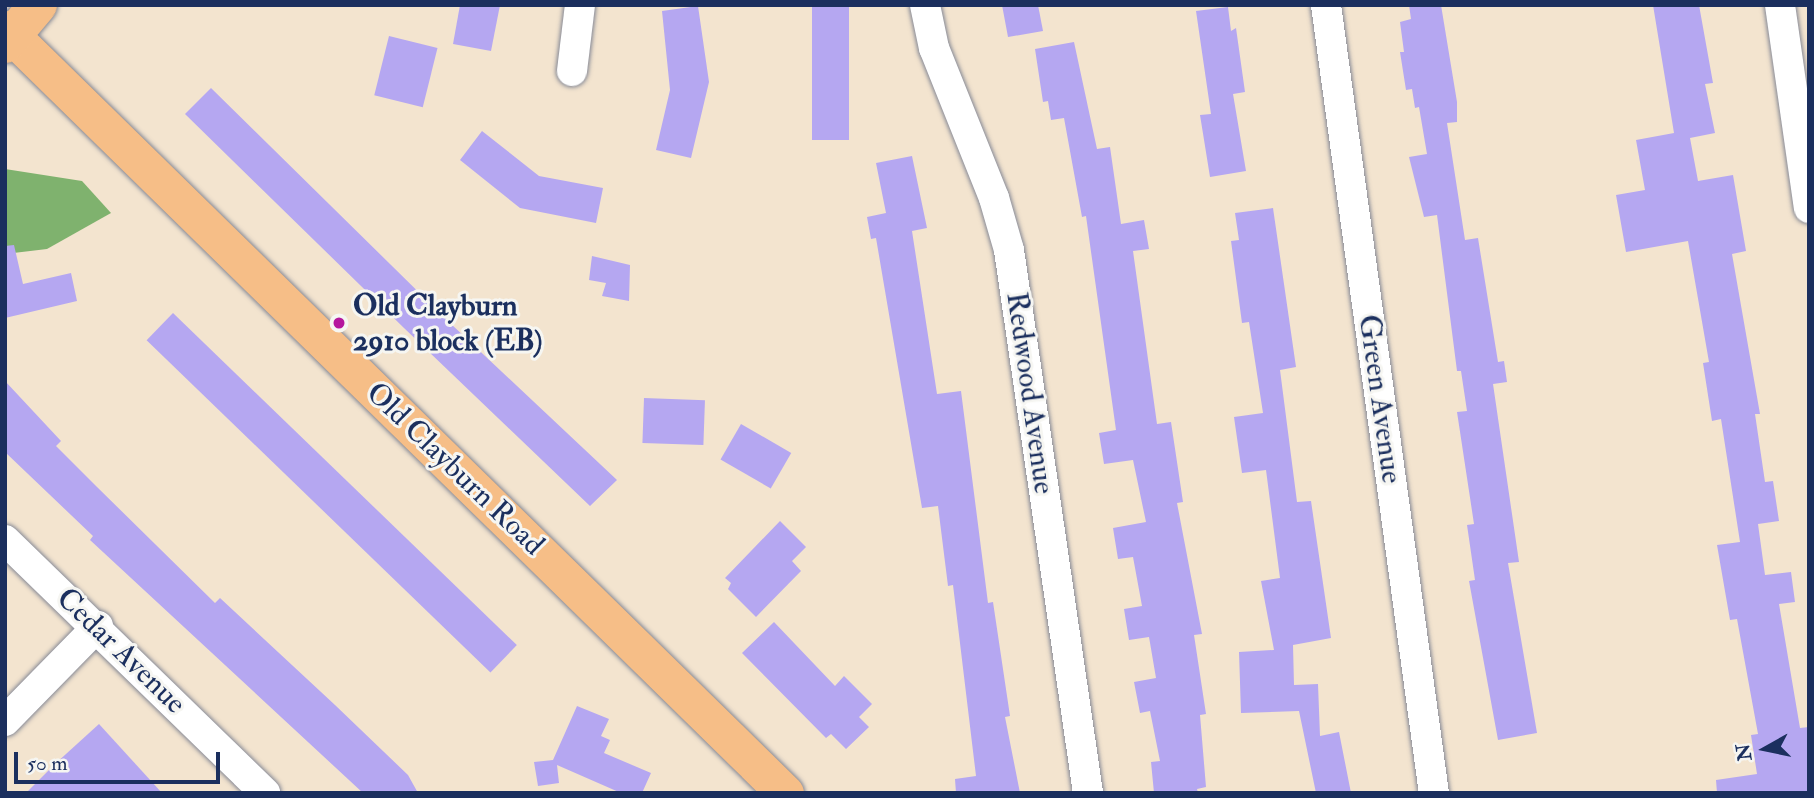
<!DOCTYPE html>
<style>
body{margin:0}
#map{position:relative;width:1814px;height:798px;overflow:hidden;background:#f3e4cf;font-family:"IM FELL Double Pica",serif}
div>[style]{position:absolute}
[style*='--x']{left:calc(var(--x)*1px);top:calc(var(--y)*1px);width:calc(var(--w)*1px);rotate:calc(var(--a)*1deg)}
.forest>*{inset:0;background:#7fb26e}
.building>*{inset:0;background:#b5a7f1;transform-origin:0 0}
.roads{filter:drop-shadow(0 0 2px #878a96) drop-shadow(0 0 2px #878a96)}
.minor>*{height:30px;margin:-15px;padding:0 15px;transform-origin:15px;border-radius:15px;background:#fff}
.major>*{height:37px;margin:-18.5px;padding:0 18.5px;transform-origin:18.5px;border-radius:18.5px;background:#f6be87}
.highway>*{height:38px;margin:-19px;padding:0 19px;transform-origin:19px;border-radius:19px;background:#f6be87}
.dots>*{width:19px;height:19px;translate:-50% -50%;box-sizing:border-box;border:4px solid #f6f6f2;border-radius:50%}
span{translate:-50% -50%;white-space:nowrap;text-align:center;line-height:1.15;-webkit-text-stroke:6px #f6f6f2;paint-order:stroke}
.poi-label{font-size:30px;color:#1b2f5e;font-weight:700}
.left{translate:0 -50%;text-align:left}
.street-label{font-size:30px;color:#1b2f5e}
.frame{position:absolute;inset:0;border:7px solid #1b2f5e;pointer-events:none}
.north{position:absolute;left:1730px;top:714px;width:70px;height:70px;-webkit-text-stroke:5px #f6f6f2;paint-order:stroke;rotate:261deg;font-size:19px;font-weight:700;line-height:28px;text-align:center;color:#1b2f5e}
.north::after{content:'';display:block;margin:auto;width:24px;height:32px;background:#1b2f5e;clip-path:polygon(50% 0,100% 100%,50% 72%,0 100%)}
.scale{position:absolute;left:14px;top:752px;width:206px;height:32px;box-sizing:border-box;border:4px solid #1b2f5e;border-top:0;padding-left:9px;font-size:21px;line-height:24px;white-space:nowrap;color:#1b2f5e;-webkit-text-stroke:5px #f6f6f2;paint-order:stroke}
</style>
<div id="map">
<div class="forest">
<i style="clip-path:polygon(5px 169px,82px 181px,111px 213px,47px 249px,5px 254px)"></i>
</div>
<div class="building">
<i style="clip-path:polygon(460px 5px,500px 5px,491px 51px,453px 44px)"></i>
<i style="left:812px;top:5px;width:37px;height:135px"></i>
<i style="clip-path:polygon(1002px 5px,1038px 5px,1043px 31px,1008px 37px)"></i>
<i style="clip-path:polygon(1409px 5px,1441px 5px,1457px 102px,1457px 122px,1447px 123px,1465px 240px,1478px 238px,1498px 362px,1504px 361px,1507px 382px,1493px 384px,1519px 562px,1508px 563px,1537px 733px,1498px 740px,1469px 581px,1475px 580px,1467px 525px,1474px 524px,1457px 412px,1467px 411px,1461px 371px,1457px 371px,1437px 215px,1424px 217px,1409px 157px,1427px 154px,1419px 107px,1415px 108px,1412px 89px,1406px 90px,1400px 52px,1404px 52px,1400px 22px,1411px 19px)"></i>
<i style="clip-path:polygon(1653px 5px,1699px 5px,1713px 83px,1705px 84px,1715px 133px,1690px 138px,1698px 181px,1733px 175px,1746px 251px,1732px 254px,1760px 414px,1755px 414px,1765px 482px,1773px 481px,1779px 521px,1758px 524px,1765px 575px,1791px 572px,1795px 602px,1779px 604px,1800px 728px,1809px 727px,1809px 793px,1717px 793px,1716px 780px,1757px 774px,1751px 735px,1758px 734px,1737px 619px,1730px 620px,1717px 545px,1740px 542px,1721px 419px,1712px 421px,1703px 363px,1709px 362px,1688px 241px,1626px 252px,1616px 195px,1645px 190px,1636px 140px,1674px 133px)"></i>
<i style="clip-path:polygon(698px 6px,709px 82px,691px 158px,656px 150px,670px 90px,662px 11px)"></i>
<i style="clip-path:polygon(1228px 7px,1231px 31px,1236px 28px,1245px 92px,1233px 94px,1246px 171px,1210px 177px,1200px 115px,1211px 114px,1196px 11px)"></i>
<i style="left:389px;top:36px;width:50px;height:61px;rotate:14deg"></i>
<i style="clip-path:polygon(1074px 42px,1097px 149px,1110px 147px,1121px 224px,1144px 220px,1149px 249px,1133px 251px,1157px 424px,1171px 422px,1183px 502px,1177px 503px,1202px 634px,1194px 635px,1206px 714px,1200px 715px,1206px 787px,1197px 789px,1198px 793px,1154px 793px,1151px 762px,1160px 761px,1150px 711px,1140px 713px,1134px 682px,1156px 678px,1149px 637px,1129px 640px,1124px 609px,1142px 606px,1133px 557px,1118px 559px,1113px 528px,1146px 522px,1133px 460px,1104px 464px,1099px 433px,1116px 430px,1086px 216px,1082px 217px,1064px 118px,1051px 120px,1048px 101px,1043px 102px,1035px 49px)"></i>
<i style="clip-path:polygon(211px 88px,450px 323px,617px 480px,590px 506px,404px 328px,185px 114px)"></i>
<i style="clip-path:polygon(482px 131px,539px 176px,603px 188px,596px 223px,520px 208px,460px 160px)"></i>
<i style="clip-path:polygon(912px 156px,927px 228px,912px 231px,937px 394px,961px 391px,988px 603px,993px 602px,1010px 716px,1005px 717px,1020px 793px,956px 793px,955px 779px,976px 776px,953px 585px,948px 586px,938px 506px,922px 508px,876px 238px,871px 239px,867px 217px,886px 213px,876px 163px)"></i>
<i style="clip-path:polygon(1273px 208px,1296px 367px,1280px 370px,1297px 502px,1311px 501px,1331px 638px,1293px 645px,1294px 685px,1318px 684px,1320px 736px,1339px 732px,1351px 793px,1316px 793px,1299px 711px,1241px 713px,1239px 652px,1274px 650px,1261px 581px,1280px 578px,1266px 470px,1242px 473px,1234px 417px,1263px 413px,1249px 322px,1242px 323px,1231px 241px,1239px 240px,1235px 213px)"></i>
<i style="clip-path:polygon(14px 245px,23px 284px,71px 273px,77px 301px,5px 318px,5px 246px)"></i>
<i style="clip-path:polygon(592px 256px,630px 265px,629px 301px,602px 296px,606px 283px,589px 280px)"></i>
<i style="left:173px;top:313px;width:478px;height:38px;rotate:44deg"></i>
<i style="clip-path:polygon(5px 381px,61px 441px,56px 446px,96px 486px,215px 603px,220px 598px,335px 705px,408px 775px,418px 793px,363px 793px,90px 540px,93px 536px,5px 452px)"></i>
<i style="left:644px;top:398px;width:61px;height:45px;rotate:2deg"></i>
<i style="left:741px;top:424px;width:58px;height:41px;rotate:30deg"></i>
<i style="clip-path:polygon(780px 521px,806px 547px,792px 561px,801px 571px,756px 617px,728px 589px,731px 583px,725px 578px)"></i>
<i style="clip-path:polygon(774px 622px,835px 686px,844px 676px,872px 704px,859px 717px,869px 727px,846px 749px,831px 734px,826px 738px,742px 653px)"></i>
<i style="clip-path:polygon(577px 706px,609px 719px,601px 736px,610px 740px,604px 753px,651px 773px,642px 793px,621px 793px,557px 765px,559px 783px,538px 786px,534px 762px,553px 760px)"></i>
<i style="clip-path:polygon(99px 724px,162px 793px,26px 793px,55px 764px)"></i>
</div>
<div class="roads">
<div class="minor">
<i style="--x:925;--y:5;--w:44;--a:78.2"></i>
<i style="--x:934;--y:48;--w:162;--a:68.2"></i>
<i style="--x:994;--y:198;--w:54;--a:73.9"></i>
<i style="--x:1009;--y:250;--w:549;--a:81.72"></i>
<i style="--x:1326;--y:5;--w:795;--a:82.2"></i>
<i style="--x:1780;--y:5;--w:205;--a:81.9"></i>
<i style="--x:572;--y:71;--w:66;--a:-83.1"></i>
<i style="--x:5;--y:540;--w:363;--a:44.2"></i>
<i style="--x:5;--y:721;--w:133;--a:-45.6"></i>
</div>
<div class="major">
<i style="--x:5;--y:29;--w:1092;--a:44.41"></i>
</div>
<div class="highway">
<i style="--x:5;--y:44;--w:51;--a:-49.8"></i>
</div>
</div>
<div class="dots">
<i style="left:339px;top:323px;background:#b5179e"></i>
</div>
<div class="poi-label">
<span class="left" style="left:353px;top:323px">Old Clayburn<br>2910 block (EB)</span>
</div>
<div class="street-label">
<span style="left:1030px;top:393px;rotate:82deg">Redwood Avenue</span>
<span style="left:1380px;top:399px;rotate:82deg">Green Avenue</span>
<span style="left:455px;top:469px;rotate:44deg">Old Clayburn Road</span>
<span style="left:121px;top:651px;rotate:44deg">Cedar Avenue</span>
</div>
<div class="frame"></div>
<div class="north">N</div>
<div class="scale">50 m</div>
</div>
